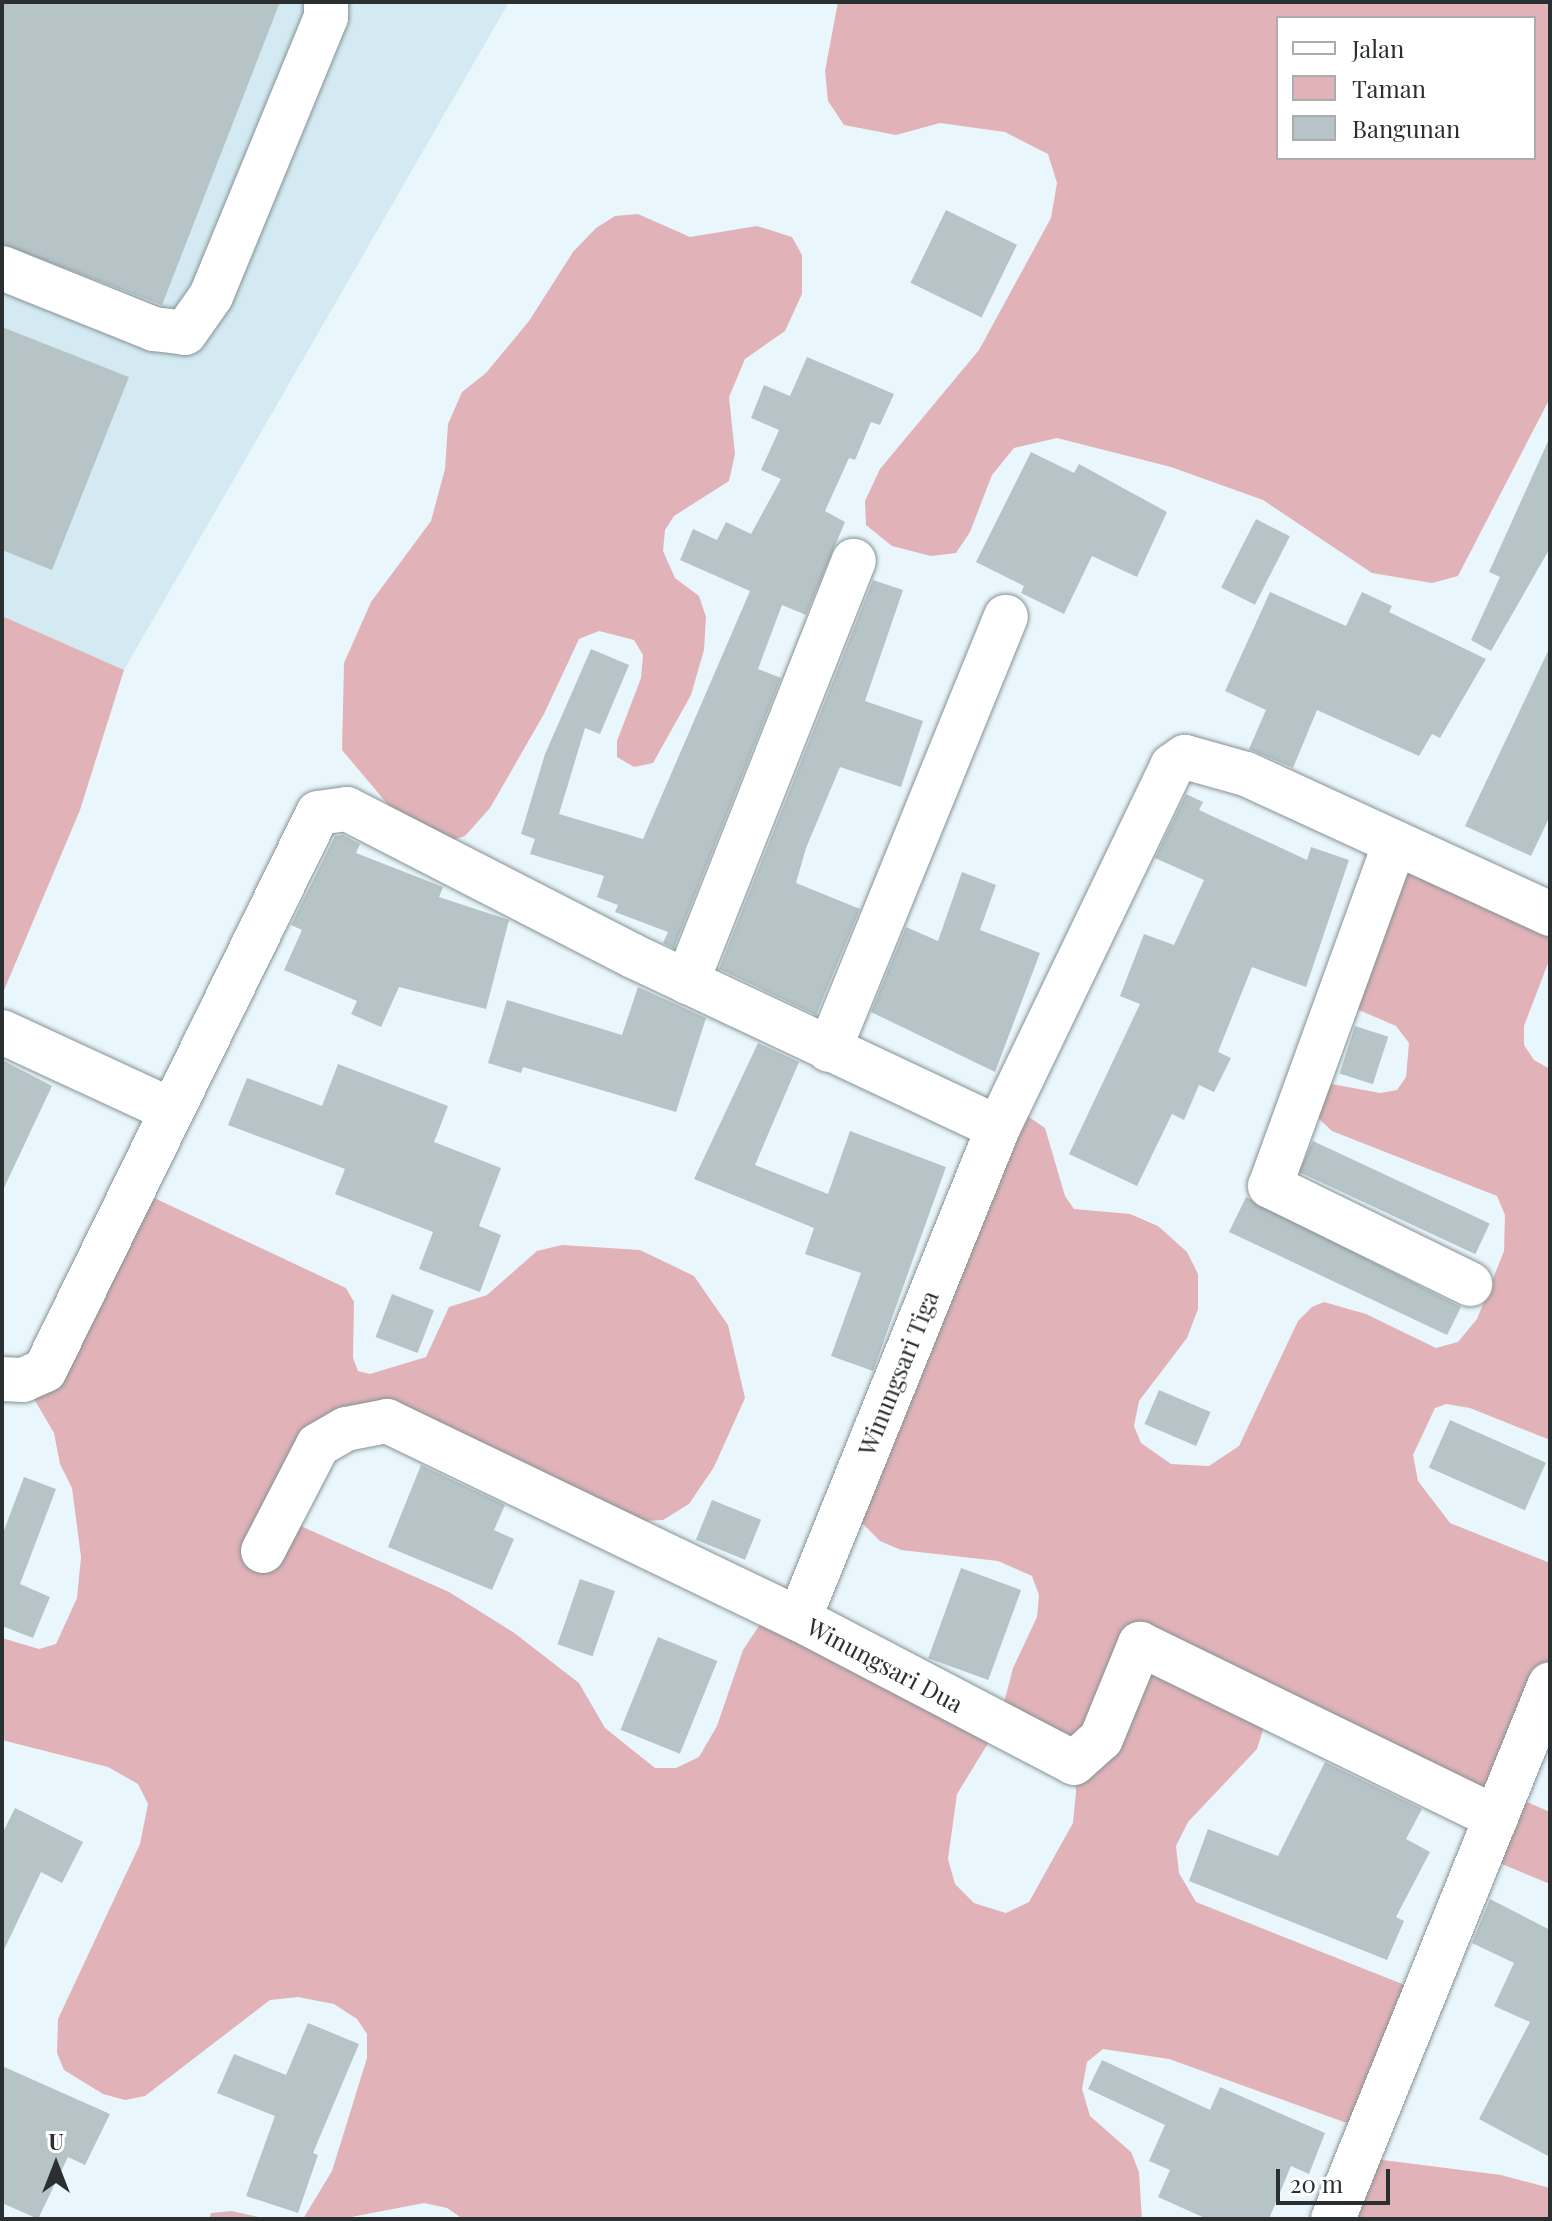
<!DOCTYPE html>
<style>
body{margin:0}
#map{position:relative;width:1552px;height:2221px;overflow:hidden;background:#e9f7fc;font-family:"Playfair Display",serif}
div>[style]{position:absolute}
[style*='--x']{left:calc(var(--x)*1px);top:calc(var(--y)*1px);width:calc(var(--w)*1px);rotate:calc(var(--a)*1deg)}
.built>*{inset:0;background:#d4eaf2}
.green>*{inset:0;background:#e1b3b8}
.building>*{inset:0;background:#b6c4c8;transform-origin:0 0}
.roads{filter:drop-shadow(0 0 2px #859296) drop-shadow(0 0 2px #859296)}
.minor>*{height:44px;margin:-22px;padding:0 22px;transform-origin:22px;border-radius:22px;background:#fff}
span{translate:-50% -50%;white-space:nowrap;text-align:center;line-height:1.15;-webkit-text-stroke:6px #fff;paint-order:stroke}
.street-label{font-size:24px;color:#2a2f31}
.frame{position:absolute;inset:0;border:4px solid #2a2f31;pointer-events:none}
.legend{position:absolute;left:1276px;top:16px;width:260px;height:144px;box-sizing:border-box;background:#fff;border:2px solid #aaacad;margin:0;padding:10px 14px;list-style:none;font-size:24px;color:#2a2f31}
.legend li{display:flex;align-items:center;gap:16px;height:40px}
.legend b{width:40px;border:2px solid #aaacad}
.north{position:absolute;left:16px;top:2125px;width:80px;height:80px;-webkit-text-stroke:6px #fff;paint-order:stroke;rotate:0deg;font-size:22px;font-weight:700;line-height:32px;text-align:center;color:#2a2f31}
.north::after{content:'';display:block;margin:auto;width:28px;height:36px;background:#2a2f31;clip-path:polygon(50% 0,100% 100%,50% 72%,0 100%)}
.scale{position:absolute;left:1276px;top:2169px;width:114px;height:36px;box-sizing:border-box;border:4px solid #2a2f31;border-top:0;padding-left:10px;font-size:24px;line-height:28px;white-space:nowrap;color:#2a2f31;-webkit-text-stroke:6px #fff;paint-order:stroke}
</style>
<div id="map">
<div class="built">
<i style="clip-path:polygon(2px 2px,509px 2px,124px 670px,2px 616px)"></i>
</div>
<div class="green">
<i style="clip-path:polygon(evenodd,838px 2px,1550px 2px,1550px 398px,1458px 576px,1432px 583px,1372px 573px,1263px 500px,1171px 467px,1057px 438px,1014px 448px,992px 475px,970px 532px,956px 553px,931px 556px,892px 546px,866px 525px,865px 501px,880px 469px,979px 350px,1051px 218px,1057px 183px,1048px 154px,1005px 132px,940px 123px,896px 135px,844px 125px,828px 101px,825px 71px,838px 2px,1534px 18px,1534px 158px,1278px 158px,1278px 18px,1534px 18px)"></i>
<i style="clip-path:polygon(638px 214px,690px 237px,757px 226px,792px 237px,802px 255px,802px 294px,785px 331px,745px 359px,729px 397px,735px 454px,729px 481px,674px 516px,665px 530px,663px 551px,675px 578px,699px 596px,706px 617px,704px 650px,691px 695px,653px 763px,634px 767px,617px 757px,617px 741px,641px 678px,643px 655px,634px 640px,599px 631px,579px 639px,544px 714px,490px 808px,465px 836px,450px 841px,390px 807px,342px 750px,344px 663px,371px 602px,431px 521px,445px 469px,448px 424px,462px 392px,486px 373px,529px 321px,573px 252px,596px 228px,615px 216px)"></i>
<i style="clip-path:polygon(2px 616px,124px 670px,80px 810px,2px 995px)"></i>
<i style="clip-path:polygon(evenodd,1395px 843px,1550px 914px,1550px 958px,1524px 1026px,1524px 1045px,1534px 1060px,1550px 1069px,1550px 1440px,1470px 1408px,1446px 1404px,1435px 1408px,1413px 1455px,1418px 1481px,1450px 1523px,1550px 1563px,1550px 1684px,1506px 1793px,1550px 1812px,1550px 1884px,1480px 1855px,1496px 1818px,1270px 1708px,1257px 1749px,1188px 1822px,1176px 1846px,1179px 1873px,1196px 1902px,1425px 1993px,1369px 2131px,1169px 2059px,1103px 2049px,1087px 2062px,1082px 2089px,1090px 2116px,1131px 2152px,1139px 2172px,1142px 2219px,463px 2219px,447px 2208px,424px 2203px,341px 2219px,303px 2219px,332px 2171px,367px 2058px,367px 2034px,357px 2019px,334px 2004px,298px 1997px,270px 2000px,145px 2096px,125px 2100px,103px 2094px,64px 2070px,57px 2053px,58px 2019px,140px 1844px,148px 1804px,138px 1784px,108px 1767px,2px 1740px,2px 1638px,39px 1649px,56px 1644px,77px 1598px,81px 1557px,72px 1488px,60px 1464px,54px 1433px,23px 1380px,133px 1188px,346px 1288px,354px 1302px,353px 1358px,358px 1371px,370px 1374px,426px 1357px,449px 1307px,487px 1295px,537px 1251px,562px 1245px,640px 1250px,694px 1276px,728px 1325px,745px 1398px,714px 1467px,689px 1504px,663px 1520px,626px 1522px,346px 1429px,294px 1523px,449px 1592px,513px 1632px,579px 1683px,605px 1728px,655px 1768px,676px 1768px,699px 1757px,717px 1726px,743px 1650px,772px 1606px,998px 1726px,1013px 1668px,1037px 1617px,1039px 1595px,1032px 1576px,998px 1561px,901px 1550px,880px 1541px,861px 1522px,1013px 1106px,1045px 1128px,1065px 1196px,1074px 1209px,1130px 1214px,1158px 1226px,1187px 1252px,1198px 1274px,1198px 1309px,1187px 1338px,1139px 1401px,1134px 1426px,1141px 1443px,1171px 1464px,1209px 1466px,1239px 1446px,1298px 1321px,1312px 1307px,1324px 1302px,1366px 1314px,1436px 1348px,1458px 1342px,1477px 1319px,1504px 1251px,1505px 1215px,1497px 1196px,1332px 1131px,1302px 1103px,1326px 1083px,1380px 1093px,1397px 1090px,1406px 1077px,1409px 1043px,1396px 1026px,1338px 1001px,1395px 843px,998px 1727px,1074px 1763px,1076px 1792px,1073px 1823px,1029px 1902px,1006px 1913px,974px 1903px,955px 1884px,948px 1859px,957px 1794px,998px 1727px)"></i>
<i style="clip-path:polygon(1359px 2157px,1501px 2175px,1550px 2188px,1550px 2219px,1333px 2219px)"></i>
<i style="clip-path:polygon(232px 2211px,267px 2219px,209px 2219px,211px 2213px)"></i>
</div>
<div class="building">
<i style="clip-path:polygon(2px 2px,280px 2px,162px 305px,2px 244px)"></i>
<i style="left:946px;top:210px;width:79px;height:81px;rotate:26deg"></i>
<i style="clip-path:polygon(2px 327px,129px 377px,52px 570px,2px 550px)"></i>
<i style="clip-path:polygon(807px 357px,894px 394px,880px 425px,871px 422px,855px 460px,849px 458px,825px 511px,845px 522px,806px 615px,782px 605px,758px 669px,781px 678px,674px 948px,663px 943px,668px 932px,615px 912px,618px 905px,597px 897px,604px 876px,530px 854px,535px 839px,521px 834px,545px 754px,591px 649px,629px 665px,600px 734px,585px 728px,559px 814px,643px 839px,750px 591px,680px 560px,693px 529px,717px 540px,726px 522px,751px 534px,781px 479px,761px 470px,779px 430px,751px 418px,764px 385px,790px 396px)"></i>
<i style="clip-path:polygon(1550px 437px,1550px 548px,1491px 651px,1471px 640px,1500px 577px,1489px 572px)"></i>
<i style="clip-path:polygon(1031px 452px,1074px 473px,1079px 464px,1167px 512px,1137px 577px,1092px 556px,1064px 614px,1021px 593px,1024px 586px,976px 562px)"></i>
<i style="left:1256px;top:519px;width:38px;height:77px;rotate:27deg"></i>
<i style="clip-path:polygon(873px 580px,903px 590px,865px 701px,923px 721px,901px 787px,840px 767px,806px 848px,796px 883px,860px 909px,816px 1015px,719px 969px)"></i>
<i style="clip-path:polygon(1270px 592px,1346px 626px,1362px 592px,1392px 606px,1389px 612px,1486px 659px,1440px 738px,1432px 734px,1419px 756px,1317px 710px,1293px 768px,1249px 749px,1266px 710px,1225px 691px)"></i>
<i style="clip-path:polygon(1550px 647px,1550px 816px,1531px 856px,1465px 826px)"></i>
<i style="clip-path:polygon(1186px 794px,1203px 802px,1199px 810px,1307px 860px,1311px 847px,1349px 860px,1306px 987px,1252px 967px,1218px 1052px,1231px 1058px,1214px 1092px,1199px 1085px,1184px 1120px,1172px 1114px,1137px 1186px,1069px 1154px,1140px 1004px,1120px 996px,1144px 934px,1174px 945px,1204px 880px,1155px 858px)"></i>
<i style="clip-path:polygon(343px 835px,360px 844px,356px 853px,443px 887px,439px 897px,509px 920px,486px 1009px,399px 987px,381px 1027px,351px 1014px,357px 1001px,284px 970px,302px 930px,291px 925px,335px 836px)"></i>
<i style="clip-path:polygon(962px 872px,996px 885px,980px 930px,1040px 953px,995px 1072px,871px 1012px,906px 927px,938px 941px)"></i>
<i style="clip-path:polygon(638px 987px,706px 1018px,676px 1112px,523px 1067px,521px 1073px,488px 1063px,507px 1000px,622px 1035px)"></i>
<i style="left:1355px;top:1026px;width:35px;height:50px;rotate:18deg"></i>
<i style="clip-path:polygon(758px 1043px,799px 1062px,755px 1165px,828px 1194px,850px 1131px,946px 1167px,873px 1371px,831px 1356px,861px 1273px,805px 1254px,814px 1228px,694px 1179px)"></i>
<i style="clip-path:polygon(2px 1060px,52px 1086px,2px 1192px)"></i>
<i style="clip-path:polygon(338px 1064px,448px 1106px,434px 1142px,501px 1168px,479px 1226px,501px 1235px,480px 1292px,419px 1269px,433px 1232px,335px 1194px,345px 1169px,228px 1125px,247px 1078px,322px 1106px)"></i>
<i style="left:1313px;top:1141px;width:195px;height:34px;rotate:25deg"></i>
<i style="clip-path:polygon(1246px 1197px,1461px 1307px,1447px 1335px,1229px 1232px)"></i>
<i style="left:392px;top:1294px;width:45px;height:46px;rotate:21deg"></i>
<i style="left:1159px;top:1390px;width:56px;height:37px;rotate:23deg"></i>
<i style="left:1450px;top:1420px;width:105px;height:52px;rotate:24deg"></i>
<i style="clip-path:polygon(421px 1465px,505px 1505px,494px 1530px,514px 1539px,492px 1590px,388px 1547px)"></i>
<i style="clip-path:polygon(24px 1477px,56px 1489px,20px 1584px,50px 1597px,33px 1638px,2px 1626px,2px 1536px)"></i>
<i style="left:712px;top:1500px;width:53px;height:43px;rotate:22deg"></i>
<i style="left:961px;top:1568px;width:64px;height:96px;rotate:20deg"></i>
<i style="left:580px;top:1579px;width:37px;height:69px;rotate:19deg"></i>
<i style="left:658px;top:1637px;width:64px;height:100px;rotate:22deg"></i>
<i style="clip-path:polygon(1325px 1762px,1422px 1809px,1406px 1839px,1430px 1852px,1396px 1917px,1404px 1921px,1387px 1960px,1189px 1881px,1208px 1829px,1278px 1856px)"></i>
<i style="clip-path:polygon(15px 1808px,83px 1842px,62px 1883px,41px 1872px,2px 1954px,2px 1834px)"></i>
<i style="clip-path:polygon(1490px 1899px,1550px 1930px,1550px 2157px,1479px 2119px,1530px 2022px,1494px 2006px,1514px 1963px,1472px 1943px)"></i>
<i style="clip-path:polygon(308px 2023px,359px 2044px,313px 2153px,318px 2155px,298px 2213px,246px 2196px,275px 2116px,217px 2093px,234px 2054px,286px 2075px)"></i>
<i style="clip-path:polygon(1102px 2060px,1210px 2110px,1220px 2087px,1325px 2133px,1309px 2174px,1291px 2166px,1269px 2219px,1207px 2219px,1158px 2197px,1170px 2170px,1149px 2161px,1165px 2125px,1088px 2089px)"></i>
<i style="clip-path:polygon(2px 2066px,110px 2114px,85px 2165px,68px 2157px,38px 2219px,2px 2203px)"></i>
</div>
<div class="roads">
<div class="minor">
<i style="--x:2;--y:268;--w:164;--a:21.9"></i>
<i style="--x:154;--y:329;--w:31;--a:7"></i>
<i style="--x:185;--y:333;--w:45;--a:-54.9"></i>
<i style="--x:211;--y:296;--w:302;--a:-67.6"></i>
<i style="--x:326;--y:17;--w:15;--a:-90"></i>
<i style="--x:1395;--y:843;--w:365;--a:110"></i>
<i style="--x:1270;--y:1186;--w:223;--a:26.1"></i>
<i style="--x:687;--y:982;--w:453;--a:-68.4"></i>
<i style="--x:2;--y:1032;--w:186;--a:24.8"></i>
<i style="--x:829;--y:1050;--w:468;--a:-67.8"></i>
<i style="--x:2;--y:1379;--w:21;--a:3"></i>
<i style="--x:23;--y:1380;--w:24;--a:-24"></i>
<i style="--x:45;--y:1370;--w:620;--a:-63.89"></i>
<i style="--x:318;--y:813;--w:29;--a:-8"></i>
<i style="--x:347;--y:809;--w:322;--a:27.2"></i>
<i style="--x:633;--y:956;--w:403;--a:25.2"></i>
<i style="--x:998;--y:1128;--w:402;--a:-64.3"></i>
<i style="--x:1172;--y:766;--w:16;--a:-35"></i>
<i style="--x:1185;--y:757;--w:63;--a:15.6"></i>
<i style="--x:1246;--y:774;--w:335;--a:24.7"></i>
<i style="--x:263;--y:1551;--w:119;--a:-62.6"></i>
<i style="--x:318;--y:1445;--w:32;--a:-30"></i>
<i style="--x:346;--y:1429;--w:42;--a:-11"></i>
<i style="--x:387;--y:1421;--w:457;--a:25.7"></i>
<i style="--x:799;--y:1619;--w:310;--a:27.6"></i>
<i style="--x:1074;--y:1763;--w:36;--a:-42"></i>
<i style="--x:1101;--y:1739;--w:103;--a:-67.7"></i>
<i style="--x:1140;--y:1644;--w:396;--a:26"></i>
<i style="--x:799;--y:1619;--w:530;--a:-67.94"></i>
<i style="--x:1333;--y:2219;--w:577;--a:-67.92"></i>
</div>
</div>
<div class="street-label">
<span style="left:898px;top:1373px;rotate:-68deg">Winungsari Tiga</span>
<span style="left:885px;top:1665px;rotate:28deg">Winungsari Dua</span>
</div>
<div class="frame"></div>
<ul class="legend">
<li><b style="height:10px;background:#fff"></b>Jalan</li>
<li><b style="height:22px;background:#e1b3b8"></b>Taman</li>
<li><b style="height:22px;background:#b6c4c8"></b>Bangunan</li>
</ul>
<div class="north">U</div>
<div class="scale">20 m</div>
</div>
